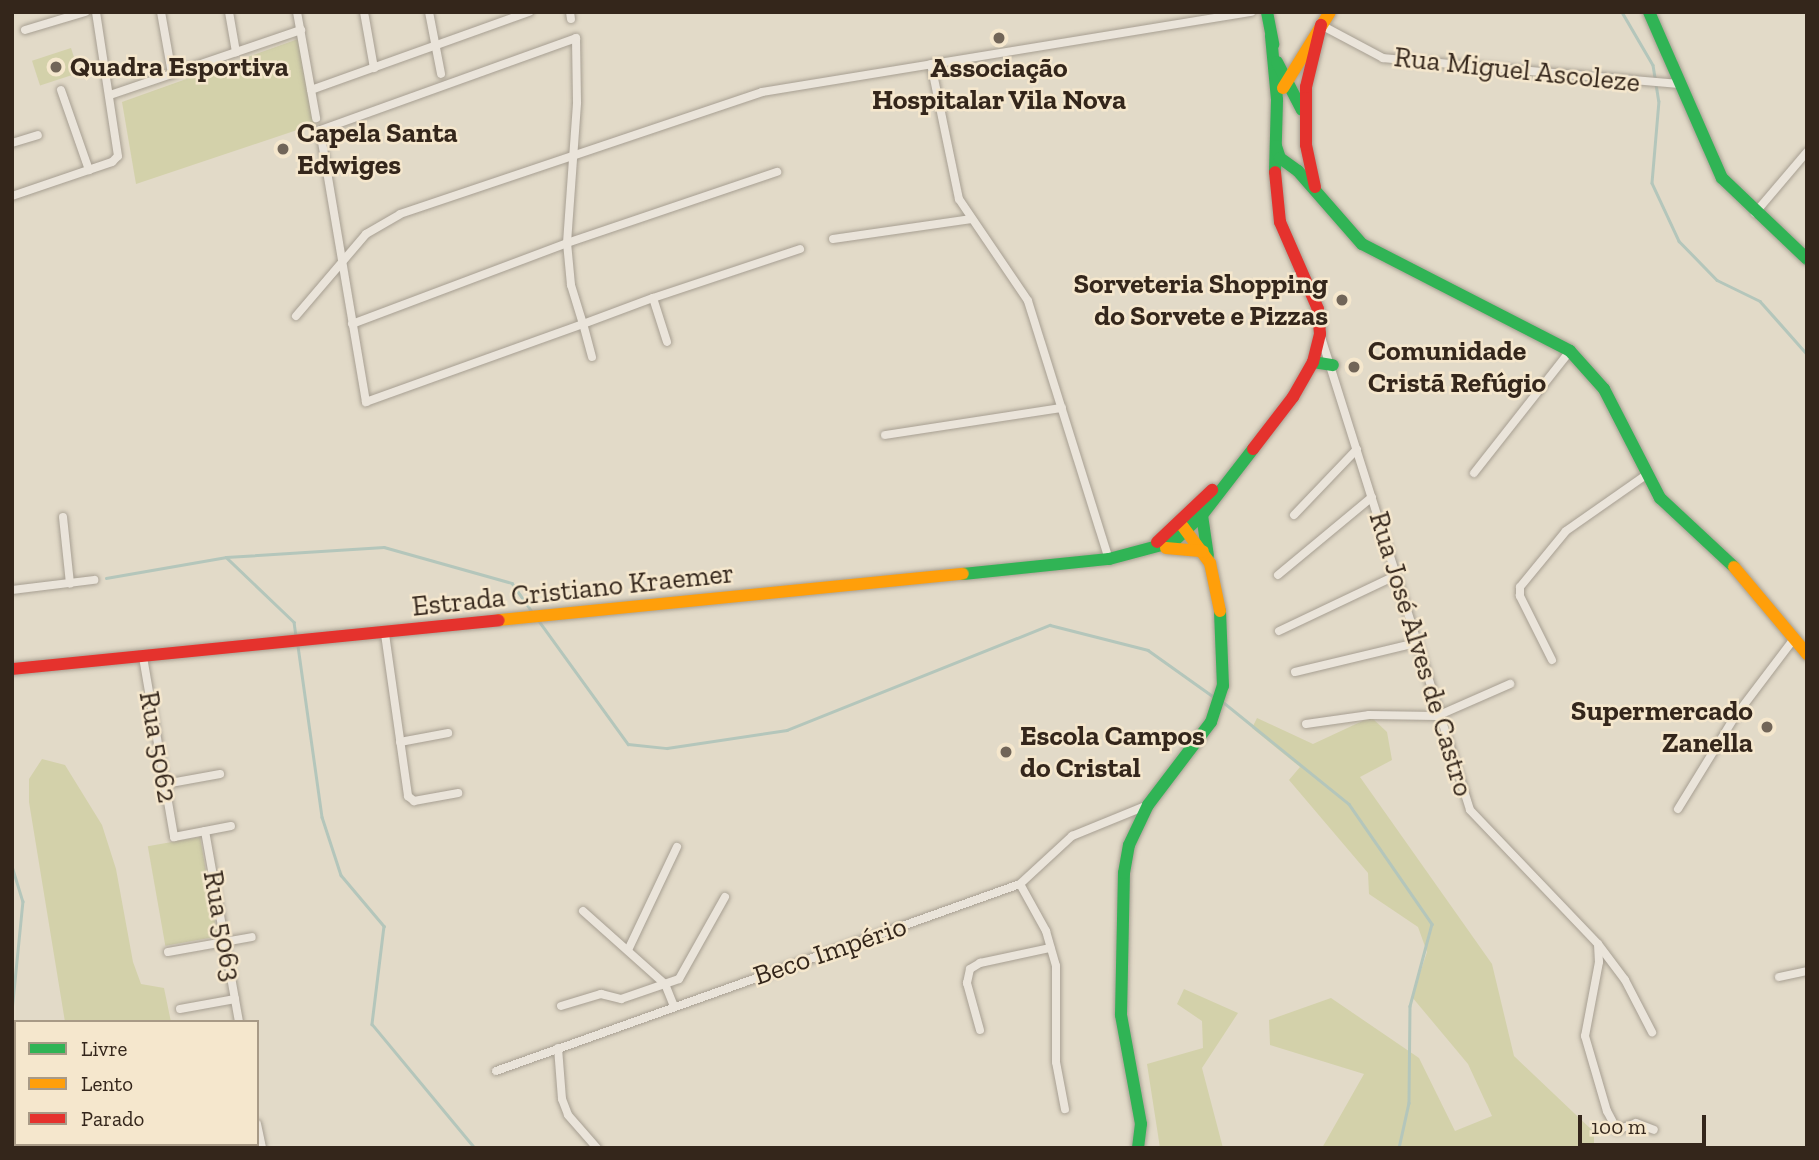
<!DOCTYPE html>
<meta charset="utf-8">
<style>
body{margin:0}
#map{position:relative;width:1819px;height:1160px;overflow:hidden;background:#e2dac8;font-family:"Zilla Slab",serif}
div>[style]{position:absolute}
[style*='--x']{left:calc(var(--x)*1px);top:calc(var(--y)*1px);width:calc(var(--w)*1px);rotate:calc(var(--a)*1deg)}
.green>*{inset:0;background:#d3d1aa;transform-origin:0 0}
.stream>*{height:2.5px;margin:-1.25px;padding:0 1.25px;transform-origin:1.25px;border-radius:1.25px;background:#b4c6bb}
.roads{filter:drop-shadow(0 0 2px #a79f92) drop-shadow(0 0 2px #a79f92)}
.street>*{height:8px;margin:-4px;padding:0 4px;transform-origin:4px;border-radius:4px;background:#eae4da}
.fast>*{height:12px;margin:-6px;padding:0 6px;transform-origin:6px;border-radius:6px;background:#30b455}
.slow>*{height:12px;margin:-6px;padding:0 6px;transform-origin:6px;border-radius:6px;background:#ff9f0a}
.jam>*{height:12px;margin:-6px;padding:0 6px;transform-origin:6px;border-radius:6px;background:#e5322d}
.dots>*{width:19px;height:19px;translate:-50% -50%;box-sizing:border-box;border:4px solid #f5e7cd;border-radius:50%}
span{translate:-50% -50%;white-space:nowrap;text-align:center;line-height:1.15;-webkit-text-stroke:5px #f5e7cd;paint-order:stroke}
.poi-label{font-size:28px;color:#34261b;font-weight:700}
.left{translate:0 -50%;text-align:left}
.right{translate:-100% -50%;text-align:right}
.street-label{font-size:28px;color:#34261b}
.frame{position:absolute;inset:0;border:14px solid #34261b;pointer-events:none}
.legend{position:absolute;left:14px;top:1020px;width:245px;height:126px;box-sizing:border-box;background:#f5e7cd;border:2px solid #a89a86;margin:0;padding:9px 12px;list-style:none;font-size:21px;color:#34261b}
.legend li{display:flex;align-items:center;gap:14px;height:35px}
.legend b{width:35px;border:2px solid #a89a86}
.scale{position:absolute;left:1578px;top:1115px;width:128px;height:32px;box-sizing:border-box;border:4px solid #34261b;border-top:0;padding-left:9px;font-size:21px;line-height:24px;white-space:nowrap;color:#34261b;-webkit-text-stroke:5px #f5e7cd;paint-order:stroke}
</style>
<div id="map">
<div class="green">
<i style="clip-path:polygon(298px 39px,315px 124px,136px 184px,122px 102px)"></i>
<i style="left:71px;top:48px;width:26px;height:41px;rotate:72deg"></i>
<i style="clip-path:polygon(1371px 717px,1387px 732px,1392px 760px,1360px 777px,1492px 964px,1514px 1056px,1594px 1132px,1594px 1148px,1322px 1148px,1364px 1074px,1270px 1045px,1269px 1020px,1331px 998px,1419px 1058px,1455px 1131px,1492px 1116px,1468px 1064px,1412px 997px,1427px 952px,1418px 927px,1369px 894px,1368px 873px,1289px 780px,1300px 767px,1252px 728px,1257px 718px,1313px 744px)"></i>
<i style="clip-path:polygon(42px 759px,65px 765px,102px 825px,116px 869px,133px 962px,141px 984px,164px 988px,171px 1022px,65px 1022px,29px 802px,29px 779px)"></i>
<i style="left:200px;top:837px;width:101px;height:53px;rotate:80deg"></i>
<i style="clip-path:polygon(1184px 989px,1238px 1013px,1202px 1068px,1223px 1148px,1160px 1148px,1147px 1064px,1203px 1048px,1202px 1021px,1177px 1004px)"></i>
<i style="left:85px;top:1144px;width:108px;height:4px"></i>
</div>
<div class="stream">
<i style="--x:1622;--y:12;--w:61;--a:59.7"></i>
<i style="--x:1653;--y:65;--w:36;--a:81"></i>
<i style="--x:1659;--y:101;--w:82;--a:94.9"></i>
<i style="--x:1652;--y:183;--w:64;--a:65"></i>
<i style="--x:1679;--y:241;--w:54;--a:45.7"></i>
<i style="--x:1717;--y:280;--w:48;--a:26"></i>
<i style="--x:1760;--y:301;--w:71;--a:48.4"></i>
<i style="--x:226;--y:557;--w:94;--a:43.7"></i>
<i style="--x:294;--y:622;--w:14;--a:82"></i>
<i style="--x:106;--y:578;--w:122;--a:-9.9"></i>
<i style="--x:226;--y:557;--w:158;--a:-3.6"></i>
<i style="--x:384;--y:547;--w:133;--a:15.7"></i>
<i style="--x:512;--y:583;--w:37;--a:55"></i>
<i style="--x:539;--y:621;--w:152;--a:54.1"></i>
<i style="--x:628;--y:744;--w:39;--a:6"></i>
<i style="--x:667;--y:748;--w:121;--a:-8.5"></i>
<i style="--x:787;--y:730;--w:283;--a:-21.8"></i>
<i style="--x:1050;--y:625;--w:101;--a:14.3"></i>
<i style="--x:1148;--y:650;--w:81;--a:35.5"></i>
<i style="--x:298;--y:646;--w:173;--a:82"></i>
<i style="--x:322;--y:817;--w:61;--a:71.9"></i>
<i style="--x:341;--y:875;--w:67;--a:49.9"></i>
<i style="--x:384;--y:926;--w:99;--a:97"></i>
<i style="--x:372;--y:1024;--w:161;--a:50.3"></i>
<i style="--x:1223;--y:702;--w:162;--a:39"></i>
<i style="--x:1349;--y:804;--w:146;--a:55.3"></i>
<i style="--x:1432;--y:924;--w:85;--a:105"></i>
<i style="--x:1410;--y:1006;--w:97;--a:90.6"></i>
<i style="--x:1409;--y:1103;--w:46;--a:102.5"></i>
<i style="--x:12;--y:866;--w:37;--a:73"></i>
<i style="--x:23;--y:901;--w:112;--a:95.7"></i>
<i style="--x:12;--y:1058;--w:16;--a:76"></i>
<i style="--x:31;--y:1148;--w:4;--a:-76"></i>
</div>
<div class="roads">
<div class="street">
<i style="--x:161;--y:12;--w:63;--a:79.9"></i>
<i style="--x:229;--y:12;--w:41;--a:80.1"></i>
<i style="--x:297;--y:12;--w:108;--a:79.8"></i>
<i style="--x:364;--y:12;--w:57;--a:79.9"></i>
<i style="--x:429;--y:12;--w:63;--a:79"></i>
<i style="--x:570;--y:12;--w:7;--a:82"></i>
<i style="--x:1321;--y:25;--w:70;--a:28"></i>
<i style="--x:1383;--y:58;--w:296;--a:5"></i>
<i style="--x:25;--y:30;--w:63;--a:-16.7"></i>
<i style="--x:931;--y:64;--w:138;--a:78.3"></i>
<i style="--x:959;--y:199;--w:123;--a:55.9"></i>
<i style="--x:1028;--y:301;--w:270;--a:72.6"></i>
<i style="--x:61;--y:90;--w:85;--a:70.7"></i>
<i style="--x:311;--y:90;--w:232;--a:-19.7"></i>
<i style="--x:110;--y:95;--w:202;--a:-18.8"></i>
<i style="--x:12;--y:143;--w:27;--a:-17"></i>
<i style="--x:12;--y:196;--w:106;--a:-18.8"></i>
<i style="--x:112;--y:162;--w:8;--a:-45"></i>
<i style="--x:118;--y:156;--w:146;--a:-98.7"></i>
<i style="--x:1755;--y:213;--w:80;--a:-49.6"></i>
<i style="--x:833;--y:239;--w:140;--a:-8.2"></i>
<i style="--x:653;--y:298;--w:46;--a:72.3"></i>
<i style="--x:296;--y:316;--w:108;--a:-49.5"></i>
<i style="--x:366;--y:234;--w:39;--a:-30"></i>
<i style="--x:400;--y:214;--w:382;--a:-18.6"></i>
<i style="--x:762;--y:92;--w:496;--a:-9.3"></i>
<i style="--x:352;--y:324;--w:230;--a:-20.6"></i>
<i style="--x:567;--y:243;--w:222;--a:-18.7"></i>
<i style="--x:1320;--y:334;--w:499;--a:72.5"></i>
<i style="--x:1470;--y:810;--w:185;--a:46.3"></i>
<i style="--x:1598;--y:944;--w:45;--a:53.1"></i>
<i style="--x:1625;--y:980;--w:59;--a:62.6"></i>
<i style="--x:592;--y:357;--w:34;--a:-105"></i>
<i style="--x:583;--y:324;--w:41;--a:-107.1"></i>
<i style="--x:571;--y:285;--w:42;--a:-95.4"></i>
<i style="--x:567;--y:243;--w:141;--a:-85.9"></i>
<i style="--x:577;--y:102;--w:64;--a:-90.9"></i>
<i style="--x:576;--y:38;--w:272;--a:160.2"></i>
<i style="--x:320;--y:130;--w:276;--a:80.4"></i>
<i style="--x:366;--y:402;--w:231;--a:-19.8"></i>
<i style="--x:583;--y:324;--w:75;--a:-20.4"></i>
<i style="--x:653;--y:298;--w:155;--a:-18.4"></i>
<i style="--x:885;--y:435;--w:179;--a:-8.7"></i>
<i style="--x:1474;--y:473;--w:155;--a:-51.8"></i>
<i style="--x:1294;--y:515;--w:91;--a:-46.3"></i>
<i style="--x:63;--y:517;--w:67;--a:84"></i>
<i style="--x:1278;--y:575;--w:122;--a:-39.7"></i>
<i style="--x:12;--y:590;--w:83;--a:-7"></i>
<i style="--x:1279;--y:631;--w:128;--a:-25.4"></i>
<i style="--x:385;--y:634;--w:164;--a:81.9"></i>
<i style="--x:408;--y:796;--w:8;--a:40"></i>
<i style="--x:414;--y:801;--w:45;--a:-10.3"></i>
<i style="--x:143;--y:657;--w:183;--a:80.2"></i>
<i style="--x:174;--y:837;--w:58;--a:-10.9"></i>
<i style="--x:1552;--y:660;--w:72;--a:-116.6"></i>
<i style="--x:1520;--y:596;--w:9;--a:-90"></i>
<i style="--x:1520;--y:587;--w:72;--a:-50.6"></i>
<i style="--x:1566;--y:531;--w:98;--a:-35"></i>
<i style="--x:1295;--y:672;--w:124;--a:-13.5"></i>
<i style="--x:1306;--y:724;--w:64;--a:-8.1"></i>
<i style="--x:1369;--y:715;--w:68;--a:0.8"></i>
<i style="--x:1437;--y:716;--w:80;--a:-23.7"></i>
<i style="--x:400;--y:742;--w:49;--a:-10.6"></i>
<i style="--x:165;--y:784;--w:56;--a:-10.3"></i>
<i style="--x:1678;--y:809;--w:107;--a:-58.4"></i>
<i style="--x:1734;--y:718;--w:98;--a:-52.9"></i>
<i style="--x:205;--y:831;--w:194;--a:79.9"></i>
<i style="--x:1020;--y:884;--w:54;--a:61"></i>
<i style="--x:1046;--y:931;--w:36;--a:74"></i>
<i style="--x:1056;--y:966;--w:96;--a:90"></i>
<i style="--x:1056;--y:1062;--w:48;--a:79.2"></i>
<i style="--x:583;--y:911;--w:110;--a:41.7"></i>
<i style="--x:665;--y:984;--w:24;--a:68"></i>
<i style="--x:1598;--y:944;--w:18;--a:87"></i>
<i style="--x:1599;--y:962;--w:75;--a:100.7"></i>
<i style="--x:1585;--y:1036;--w:78;--a:73.7"></i>
<i style="--x:1607;--y:1111;--w:21;--a:62"></i>
<i style="--x:1617;--y:1130;--w:20;--a:-20"></i>
<i style="--x:1636;--y:1123;--w:19;--a:21"></i>
<i style="--x:629;--y:948;--w:112;--a:-64.6"></i>
<i style="--x:168;--y:952;--w:85;--a:-10.1"></i>
<i style="--x:1779;--y:977;--w:29;--a:-12"></i>
<i style="--x:561;--y:1006;--w:42;--a:-16.7"></i>
<i style="--x:601;--y:994;--w:21;--a:14"></i>
<i style="--x:621;--y:999;--w:61;--a:-19"></i>
<i style="--x:679;--y:979;--w:94;--a:-60.7"></i>
<i style="--x:180;--y:1009;--w:56;--a:-10.3"></i>
<i style="--x:980;--y:1030;--w:49;--a:-105.5"></i>
<i style="--x:967;--y:983;--w:14;--a:-78"></i>
<i style="--x:970;--y:969;--w:12;--a:-31"></i>
<i style="--x:980;--y:963;--w:72;--a:-12.1"></i>
<i style="--x:558;--y:1048;--w:51;--a:85.5"></i>
<i style="--x:562;--y:1099;--w:17;--a:69"></i>
<i style="--x:568;--y:1115;--w:44;--a:48.7"></i>
<i style="--x:496;--y:1071;--w:556;--a:-19.64"></i>
<i style="--x:1020;--y:884;--w:71;--a:-42.7"></i>
<i style="--x:1072;--y:836;--w:82;--a:-22.2"></i>
<i style="--x:257;--y:1124;--w:25;--a:78"></i>
</div>
<div class="fast">
<i style="--x:1267;--y:12;--w:33;--a:79"></i>
<i style="--x:1649;--y:12;--w:181;--a:66.3"></i>
<i style="--x:1722;--y:178;--w:117;--a:43.6"></i>
<i style="--x:1271;--y:36;--w:64;--a:84.6"></i>
<i style="--x:1277;--y:100;--w:72;--a:91.6"></i>
<i style="--x:1277;--y:62;--w:54;--a:62.5"></i>
<i style="--x:1276;--y:146;--w:13;--a:72"></i>
<i style="--x:1280;--y:158;--w:22;--a:36"></i>
<i style="--x:1298;--y:171;--w:97;--a:48.8"></i>
<i style="--x:1362;--y:244;--w:234;--a:27.2"></i>
<i style="--x:1570;--y:351;--w:51;--a:48.2"></i>
<i style="--x:1604;--y:389;--w:123;--a:62.8"></i>
<i style="--x:1660;--y:498;--w:101;--a:43"></i>
<i style="--x:1313;--y:362;--w:20;--a:9"></i>
<i style="--x:1202;--y:515;--w:41;--a:81.7"></i>
<i style="--x:963;--y:574;--w:147;--a:-5.9"></i>
<i style="--x:1109;--y:559;--w:66;--a:-14.9"></i>
<i style="--x:1173;--y:542;--w:40;--a:-43"></i>
<i style="--x:1202;--y:515;--w:83;--a:-52.3"></i>
<i style="--x:1138;--y:1148;--w:24;--a:-83"></i>
<i style="--x:1141;--y:1124;--w:111;--a:-100.4"></i>
<i style="--x:1121;--y:1015;--w:142;--a:-88.8"></i>
<i style="--x:1124;--y:873;--w:28;--a:-80"></i>
<i style="--x:1129;--y:845;--w:44;--a:-64.6"></i>
<i style="--x:1148;--y:805;--w:104;--a:-52.8"></i>
<i style="--x:1211;--y:722;--w:38;--a:-72"></i>
<i style="--x:1223;--y:686;--w:75;--a:-92.3"></i>
</div>
<div class="slow">
<i style="--x:1283;--y:88;--w:89;--a:-58.3"></i>
<i style="--x:1181;--y:524;--w:49;--a:53.4"></i>
<i style="--x:1210;--y:563;--w:49;--a:78.2"></i>
<i style="--x:1166;--y:548;--w:37;--a:5"></i>
<i style="--x:1734;--y:567;--w:114;--a:50"></i>
<i style="--x:499;--y:620;--w:466;--a:-5.7"></i>
</div>
<div class="jam">
<i style="--x:1315;--y:187;--w:43;--a:-102.1"></i>
<i style="--x:1306;--y:145;--w:58;--a:-90"></i>
<i style="--x:1306;--y:87;--w:64;--a:-76.4"></i>
<i style="--x:1253;--y:449;--w:66;--a:-52.4"></i>
<i style="--x:1293;--y:397;--w:40;--a:-60.3"></i>
<i style="--x:1313;--y:362;--w:29;--a:-76"></i>
<i style="--x:1320;--y:334;--w:25;--a:-95"></i>
<i style="--x:1318;--y:309;--w:95;--a:-113.6"></i>
<i style="--x:1280;--y:222;--w:50;--a:-95.7"></i>
<i style="--x:1157;--y:542;--w:76;--a:-43.4"></i>
<i style="--x:12;--y:669;--w:489;--a:-5.7"></i>
</div>
</div>
<div class="dots">
<i style="left:999px;top:38px;background:#716558"></i>
<i style="left:56px;top:67px;background:#716558"></i>
<i style="left:283px;top:149px;background:#716558"></i>
<i style="left:1342px;top:300px;background:#716558"></i>
<i style="left:1354px;top:367px;background:#716558"></i>
<i style="left:1767px;top:727px;background:#716558"></i>
<i style="left:1006px;top:752px;background:#716558"></i>
</div>
<div class="poi-label">
<span class="left" style="left:70px;top:67px">Quadra Esportiva</span>
<span style="left:999px;top:84px">Associação<br>Hospitalar Vila Nova</span>
<span class="left" style="left:297px;top:149px">Capela Santa<br>Edwiges</span>
<span class="right" style="left:1328px;top:300px">Sorveteria Shopping<br>do Sorvete e Pizzas</span>
<span class="left" style="left:1368px;top:367px">Comunidade<br>Cristã Refúgio</span>
<span class="right" style="left:1753px;top:727px">Supermercado<br>Zanella</span>
<span class="left" style="left:1020px;top:752px">Escola Campos<br>do Cristal</span>
</div>
<div class="street-label">
<span style="left:1517px;top:70px;rotate:6deg">Rua Miguel Ascoleze</span>
<span style="left:573px;top:590px;rotate:-6deg">Estrada Cristiano Kraemer</span>
<span style="left:1421px;top:654px;rotate:73deg">Rua José Alves de Castro</span>
<span style="left:158px;top:747px;rotate:80deg">Rua 5062</span>
<span style="left:222px;top:926px;rotate:80deg">Rua 5063</span>
<span style="left:830px;top:951px;rotate:-19deg">Beco Império</span>
</div>
<div class="frame"></div>
<ul class="legend">
<li><b style="height:9px;background:#30b455"></b>Livre</li>
<li><b style="height:9px;background:#ff9f0a"></b>Lento</li>
<li><b style="height:9px;background:#e5322d"></b>Parado</li>
</ul>
<div class="scale">100 m</div>
</div>
